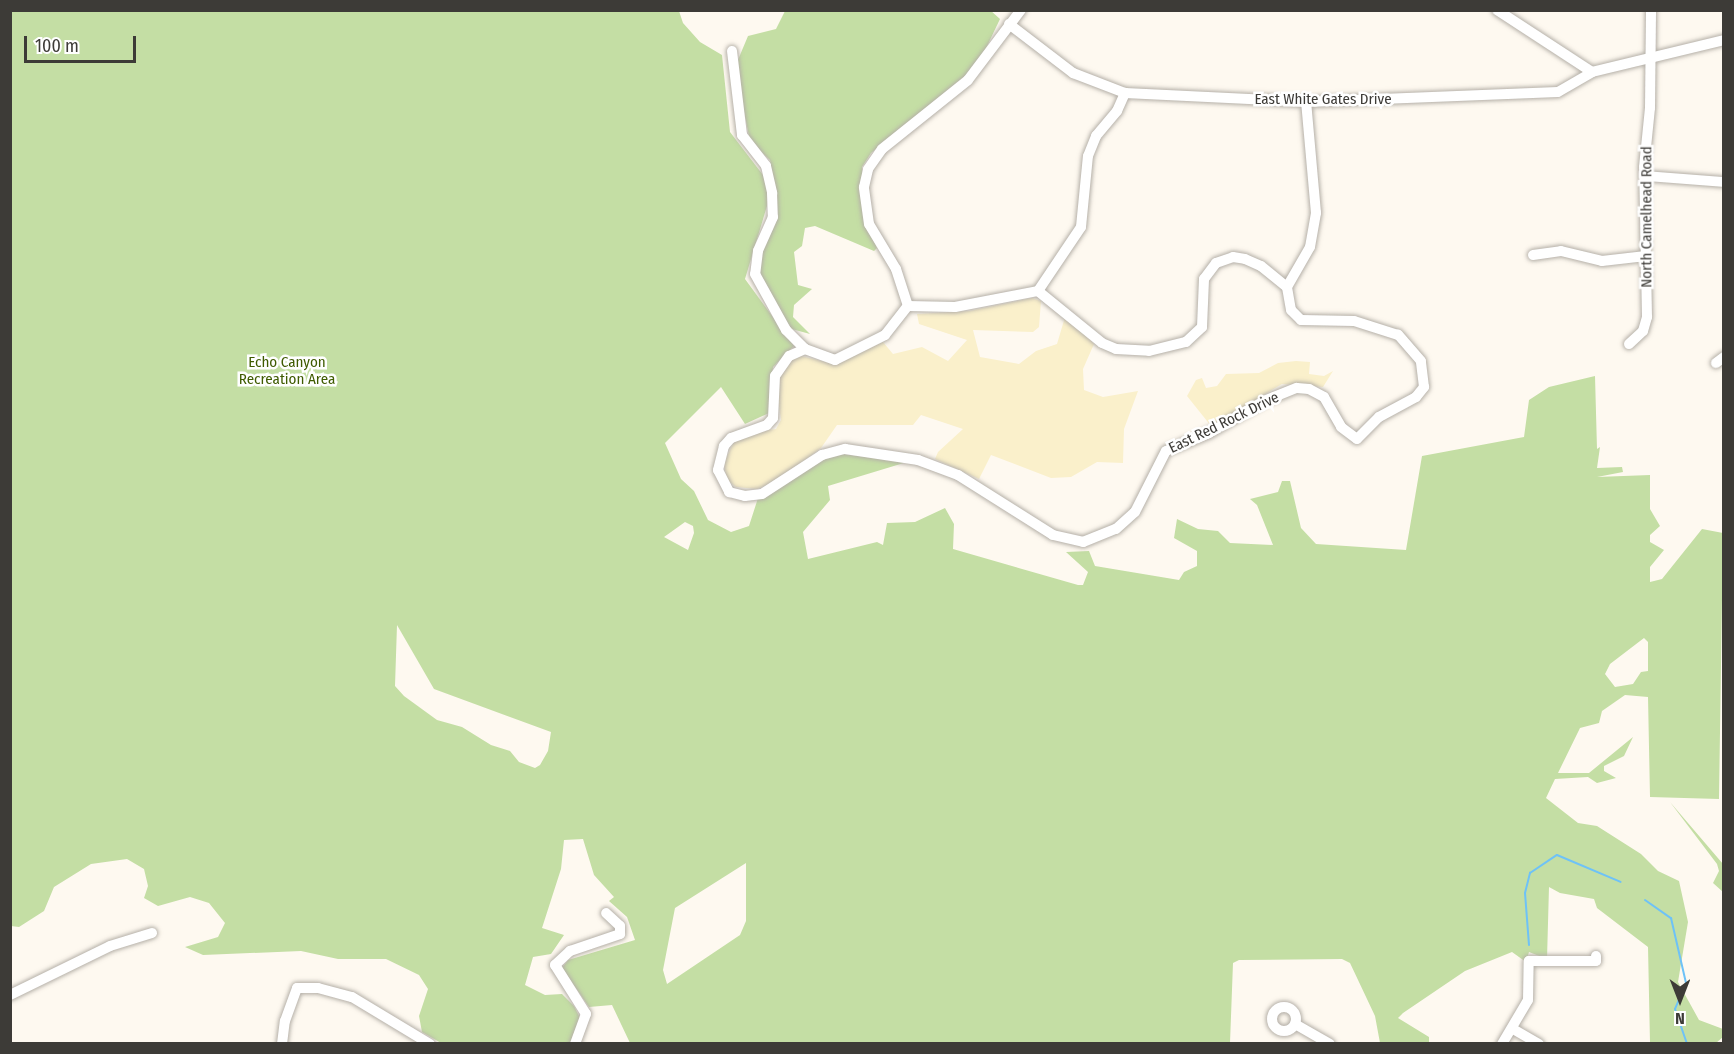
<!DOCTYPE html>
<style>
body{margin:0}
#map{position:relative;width:1734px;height:1054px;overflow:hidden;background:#fef9f0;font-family:"Fira Sans Condensed",sans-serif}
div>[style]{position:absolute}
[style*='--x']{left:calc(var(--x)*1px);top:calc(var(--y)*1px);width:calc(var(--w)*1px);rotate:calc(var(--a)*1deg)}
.green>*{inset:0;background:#c4dea4}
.sand>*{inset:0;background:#faf0cb}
.stream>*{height:2px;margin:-1px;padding:0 1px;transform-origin:1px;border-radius:1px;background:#6ec2f7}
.roads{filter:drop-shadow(0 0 2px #b5b0a8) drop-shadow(0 0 2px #b5b0a8)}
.minor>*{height:10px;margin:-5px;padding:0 5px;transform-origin:5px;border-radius:5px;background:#fff}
.minor>.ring{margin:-5px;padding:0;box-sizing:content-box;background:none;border:10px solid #fff;border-radius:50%}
span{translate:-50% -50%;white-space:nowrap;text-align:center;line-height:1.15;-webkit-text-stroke:5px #fff;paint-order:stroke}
.street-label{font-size:15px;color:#3d3b37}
.park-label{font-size:15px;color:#3f5b00}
.frame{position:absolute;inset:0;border:12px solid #3d3b37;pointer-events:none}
.north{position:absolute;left:1650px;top:970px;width:60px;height:60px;-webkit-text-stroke:4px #fff;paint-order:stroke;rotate:180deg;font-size:16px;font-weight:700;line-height:24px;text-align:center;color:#3d3b37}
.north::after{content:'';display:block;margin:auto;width:21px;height:27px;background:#3d3b37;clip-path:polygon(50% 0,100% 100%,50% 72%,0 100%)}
.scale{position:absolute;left:24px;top:36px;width:112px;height:27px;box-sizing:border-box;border:3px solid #3d3b37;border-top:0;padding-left:8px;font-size:18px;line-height:21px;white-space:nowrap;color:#3d3b37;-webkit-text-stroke:4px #fff;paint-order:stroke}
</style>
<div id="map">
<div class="green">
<i style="clip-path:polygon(990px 10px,1000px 19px,978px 65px,871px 153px,862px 167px,864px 218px,877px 248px,874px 251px,815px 226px,805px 228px,802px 246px,794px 252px,798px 285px,812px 289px,794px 305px,793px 317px,810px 334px,788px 328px,759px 278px,759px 255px,776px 197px,770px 160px,750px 141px,735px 67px,748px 36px,776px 29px,785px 11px)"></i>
<i style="clip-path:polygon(evenodd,11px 11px,679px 11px,683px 23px,700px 42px,722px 55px,730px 132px,763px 175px,770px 196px,745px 279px,794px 346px,773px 367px,769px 413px,745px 424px,721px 387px,665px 443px,681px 479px,694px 491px,708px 520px,731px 532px,749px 526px,758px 498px,833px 453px,907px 462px,828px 486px,830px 500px,803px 532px,808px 559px,877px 542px,883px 545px,887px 523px,915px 522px,945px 508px,954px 524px,953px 549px,1078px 585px,1083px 585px,1088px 572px,1066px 552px,1089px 551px,1095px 566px,1179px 580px,1184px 572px,1197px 566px,1197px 551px,1174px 538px,1177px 519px,1198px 529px,1218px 531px,1230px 543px,1273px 545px,1257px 505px,1250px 499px,1278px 492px,1282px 481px,1290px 481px,1301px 528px,1316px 544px,1406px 550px,1422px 456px,1524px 437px,1529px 400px,1549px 387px,1595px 376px,1597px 449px,1600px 447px,1597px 468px,1622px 467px,1623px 472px,1597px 477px,1650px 475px,1650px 509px,1660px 526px,1650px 535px,1650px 542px,1664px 550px,1650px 567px,1650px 582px,1662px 579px,1702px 529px,1723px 533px,1719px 799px,1650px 797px,1648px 697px,1625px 695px,1602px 711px,1599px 723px,1580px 728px,1558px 773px,1589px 773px,1633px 737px,1624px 756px,1604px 766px,1604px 771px,1616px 778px,1597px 783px,1588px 777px,1555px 779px,1546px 798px,1578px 823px,1597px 826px,1641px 854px,1658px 871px,1679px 881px,1688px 922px,1678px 982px,1699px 1020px,1723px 1029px,1723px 1037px,1716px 1043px,1650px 1043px,1648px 947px,1597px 908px,1594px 899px,1560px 893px,1549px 887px,1547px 959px,1529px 952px,1526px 962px,1512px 952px,1465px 971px,1403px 1013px,1398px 1018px,1429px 1037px,1429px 1044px,1380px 1043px,1375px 1016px,1350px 963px,1342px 959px,1239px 960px,1233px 963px,1230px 1043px,630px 1043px,612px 1005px,589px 1007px,562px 968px,568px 960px,635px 940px,627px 917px,609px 901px,614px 897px,594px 875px,583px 839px,564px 840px,561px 869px,542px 928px,564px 935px,551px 954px,533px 957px,525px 985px,545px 995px,562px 994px,574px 1006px,580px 1018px,570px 1043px,441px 1043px,422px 1032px,419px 1016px,428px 989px,419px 975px,386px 959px,338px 959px,301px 951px,203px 955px,185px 947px,218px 937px,225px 923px,209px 903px,190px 897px,158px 906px,144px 898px,148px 886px,144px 869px,127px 859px,91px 864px,54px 887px,44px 911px,19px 927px,11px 926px,11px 11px,685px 522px,693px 526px,694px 533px,688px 550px,664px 537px,685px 522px,11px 11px,397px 625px,434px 689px,551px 732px,548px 751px,540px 765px,535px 768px,519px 762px,510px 751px,491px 745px,462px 727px,437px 720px,404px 696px,395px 686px,397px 625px,11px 11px,1644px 638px,1648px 642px,1648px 671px,1641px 672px,1633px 684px,1615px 687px,1605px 674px,1610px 664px,1644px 638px,11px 11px,746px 863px,746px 921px,740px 935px,667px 984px,663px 970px,675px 908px,746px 863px)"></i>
<i style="clip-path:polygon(1670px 802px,1723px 864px,1723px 892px,1713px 883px,1719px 871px,1717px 864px)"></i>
</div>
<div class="sand">
<i style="clip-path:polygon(1032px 298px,1041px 301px,1039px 327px,1033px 332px,973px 330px,980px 357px,1019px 364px,1036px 351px,1057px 344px,1065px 317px,1069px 318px,1094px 344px,1083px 369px,1084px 390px,1103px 397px,1138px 391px,1124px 429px,1123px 463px,1097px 462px,1071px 477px,1051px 478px,991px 455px,979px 479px,935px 459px,938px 452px,963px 429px,921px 415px,913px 425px,837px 425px,821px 448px,776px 481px,757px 489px,736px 487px,727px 480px,724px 463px,734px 442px,755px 432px,776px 429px,781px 420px,777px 392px,780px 372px,790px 359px,801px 356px,834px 364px,883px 342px,893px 354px,922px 347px,948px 361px,967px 340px,919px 324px,917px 314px,969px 311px)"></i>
<i style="clip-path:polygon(1296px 361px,1310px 362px,1309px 374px,1324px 376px,1333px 371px,1323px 387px,1282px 384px,1211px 426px,1187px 396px,1196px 380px,1202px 378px,1206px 388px,1217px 386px,1226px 374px,1259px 373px,1278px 363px)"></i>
</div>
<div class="stream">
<i style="--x:1645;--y:900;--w:32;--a:35"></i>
<i style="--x:1671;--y:918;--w:67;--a:77"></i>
<i style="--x:1686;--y:983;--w:28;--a:113"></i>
<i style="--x:1675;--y:1009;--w:36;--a:71"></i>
<i style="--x:1529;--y:945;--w:52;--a:-94.4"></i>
<i style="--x:1525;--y:893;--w:21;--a:-76"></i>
<i style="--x:1530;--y:873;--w:32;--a:-34"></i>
<i style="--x:1557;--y:855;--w:69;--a:22.9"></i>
</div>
<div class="roads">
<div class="minor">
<i style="--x:1497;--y:10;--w:113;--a:33.1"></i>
<i style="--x:1009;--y:24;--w:81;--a:37.4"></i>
<i style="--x:1073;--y:73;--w:56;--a:21"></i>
<i style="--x:1125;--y:93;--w:181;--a:2.8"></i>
<i style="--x:1306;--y:102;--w:252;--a:-2.3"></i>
<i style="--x:1558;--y:92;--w:39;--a:-30"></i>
<i style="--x:1592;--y:72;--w:136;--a:-13.6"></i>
<i style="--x:732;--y:51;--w:85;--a:83.2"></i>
<i style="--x:742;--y:135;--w:39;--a:52"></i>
<i style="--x:766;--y:166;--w:28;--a:77"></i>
<i style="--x:772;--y:193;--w:24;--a:88"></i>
<i style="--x:773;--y:217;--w:37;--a:114"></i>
<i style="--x:758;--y:251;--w:23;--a:97"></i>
<i style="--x:755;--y:274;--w:64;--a:61"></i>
<i style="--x:786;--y:330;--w:27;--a:45"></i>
<i style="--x:805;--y:349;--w:32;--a:20"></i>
<i style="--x:835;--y:360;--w:56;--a:-26.6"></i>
<i style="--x:885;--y:335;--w:37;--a:-52"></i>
<i style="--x:908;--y:306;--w:39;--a:-108"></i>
<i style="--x:896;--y:269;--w:52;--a:-121"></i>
<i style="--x:869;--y:224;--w:37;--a:-98"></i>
<i style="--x:864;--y:187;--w:18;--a:-77"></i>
<i style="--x:868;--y:169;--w:24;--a:-55"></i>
<i style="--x:882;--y:149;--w:110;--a:-38.7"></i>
<i style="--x:968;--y:80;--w:88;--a:-52.9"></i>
<i style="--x:1646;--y:176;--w:78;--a:4.4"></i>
<i style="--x:1533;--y:255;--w:28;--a:-8"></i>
<i style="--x:1561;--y:251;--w:42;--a:13.7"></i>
<i style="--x:1602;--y:261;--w:44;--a:-6.5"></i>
<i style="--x:1287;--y:287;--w:46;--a:-60.1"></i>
<i style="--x:1310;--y:247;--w:35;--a:-80"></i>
<i style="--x:1316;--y:213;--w:111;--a:-95.1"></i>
<i style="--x:1038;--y:291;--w:77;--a:-56.1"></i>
<i style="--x:1081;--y:227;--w:71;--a:-84.4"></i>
<i style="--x:1088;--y:156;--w:22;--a:-68"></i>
<i style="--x:1096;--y:136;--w:33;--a:-50"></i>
<i style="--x:1117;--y:111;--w:20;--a:-66"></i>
<i style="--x:908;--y:306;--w:47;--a:1.2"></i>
<i style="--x:955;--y:307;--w:85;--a:-10.9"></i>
<i style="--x:1038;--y:291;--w:82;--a:39.1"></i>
<i style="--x:1102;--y:343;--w:15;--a:23"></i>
<i style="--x:1116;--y:349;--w:33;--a:3"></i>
<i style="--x:1149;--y:351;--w:38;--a:-14"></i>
<i style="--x:1186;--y:342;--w:22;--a:-43"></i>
<i style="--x:1202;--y:327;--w:48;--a:-87.6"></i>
<i style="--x:1204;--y:279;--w:20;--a:-53"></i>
<i style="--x:1216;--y:263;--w:18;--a:-19"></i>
<i style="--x:1233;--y:257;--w:12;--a:9"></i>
<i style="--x:1245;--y:259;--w:17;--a:24"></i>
<i style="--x:1261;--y:266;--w:33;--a:39"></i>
<i style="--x:1629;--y:344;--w:19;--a:-43"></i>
<i style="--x:1643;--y:331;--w:15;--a:-74"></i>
<i style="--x:1647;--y:317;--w:150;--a:-91.1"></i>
<i style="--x:1644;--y:167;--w:59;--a:-84.2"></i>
<i style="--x:1650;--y:108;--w:98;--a:-89.4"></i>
<i style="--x:805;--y:349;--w:17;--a:156"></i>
<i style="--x:789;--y:356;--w:24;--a:125"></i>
<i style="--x:775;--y:376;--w:42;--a:92.7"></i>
<i style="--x:773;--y:418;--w:9;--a:131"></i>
<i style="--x:767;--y:425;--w:38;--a:160"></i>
<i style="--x:731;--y:438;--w:11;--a:131"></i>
<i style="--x:724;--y:446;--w:25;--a:104"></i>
<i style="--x:718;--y:470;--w:25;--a:63"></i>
<i style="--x:729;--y:492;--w:16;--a:14"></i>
<i style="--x:745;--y:496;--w:17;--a:-7"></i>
<i style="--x:762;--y:494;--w:72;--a:-33"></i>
<i style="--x:822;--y:455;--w:24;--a:-15"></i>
<i style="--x:845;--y:449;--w:74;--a:8.6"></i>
<i style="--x:918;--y:460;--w:43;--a:20.6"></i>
<i style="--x:958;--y:475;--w:112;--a:32.3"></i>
<i style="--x:1053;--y:535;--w:31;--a:13"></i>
<i style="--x:1083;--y:542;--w:35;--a:-22"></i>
<i style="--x:1116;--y:529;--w:25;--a:-42"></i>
<i style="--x:1135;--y:512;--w:68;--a:-63.1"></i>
<i style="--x:1166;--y:451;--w:47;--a:-22.7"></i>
<i style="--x:1209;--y:433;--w:64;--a:-30.2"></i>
<i style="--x:1264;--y:401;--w:35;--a:-22"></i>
<i style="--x:1297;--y:388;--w:12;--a:5"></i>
<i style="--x:1309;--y:389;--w:17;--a:28"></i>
<i style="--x:1324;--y:397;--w:34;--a:60"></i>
<i style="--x:1341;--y:427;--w:20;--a:37"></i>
<i style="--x:1357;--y:439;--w:31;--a:-45"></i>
<i style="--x:1379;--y:417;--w:42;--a:-28.4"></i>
<i style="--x:1416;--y:397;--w:13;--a:-51"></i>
<i style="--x:1424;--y:387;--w:26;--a:-97"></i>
<i style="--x:1421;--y:361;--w:35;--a:-131"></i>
<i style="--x:1398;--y:335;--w:46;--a:-162.3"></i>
<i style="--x:1354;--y:321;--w:53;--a:-178.9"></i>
<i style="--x:1301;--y:320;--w:14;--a:-135"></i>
<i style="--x:1291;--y:310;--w:23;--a:-100"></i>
<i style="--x:1716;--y:363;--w:10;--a:-37"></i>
<i style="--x:10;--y:995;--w:111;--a:-26.1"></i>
<i style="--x:110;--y:946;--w:44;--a:-17.2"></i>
<i class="ring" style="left:1272px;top:1007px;width:14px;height:14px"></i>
<i style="--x:1295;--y:1024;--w:40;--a:29.7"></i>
<i style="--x:1513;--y:1029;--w:30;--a:30"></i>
<i style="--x:282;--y:1044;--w:23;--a:-83"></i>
<i style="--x:285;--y:1021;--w:35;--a:-70"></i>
<i style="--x:297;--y:988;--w:21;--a:0"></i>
<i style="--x:318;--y:988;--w:35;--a:15"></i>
<i style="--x:352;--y:997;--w:91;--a:31.1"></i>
<i style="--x:575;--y:1044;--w:32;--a:-70"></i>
<i style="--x:586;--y:1014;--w:58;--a:-122.3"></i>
<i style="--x:555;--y:965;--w:21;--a:-43"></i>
<i style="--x:570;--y:951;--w:53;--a:-18.8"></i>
<i style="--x:620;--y:934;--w:8;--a:-90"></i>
<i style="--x:620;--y:926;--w:19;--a:-137"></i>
<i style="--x:1502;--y:1044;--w:51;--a:-59.4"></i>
<i style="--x:1528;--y:1000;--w:39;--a:-89"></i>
<i style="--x:1529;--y:961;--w:67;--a:0"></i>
<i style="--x:1596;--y:961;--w:5;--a:-90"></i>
</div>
</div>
<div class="street-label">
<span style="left:1323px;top:100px">East White Gates Drive</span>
<span style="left:1647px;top:217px;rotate:-90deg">North Camelhead Road</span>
<span style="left:1224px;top:423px;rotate:-26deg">East Red Rock Drive</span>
</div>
<div class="park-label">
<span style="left:287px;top:371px">Echo Canyon<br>Recreation Area</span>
</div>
<div class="frame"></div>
<div class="north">N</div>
<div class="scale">100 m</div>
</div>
